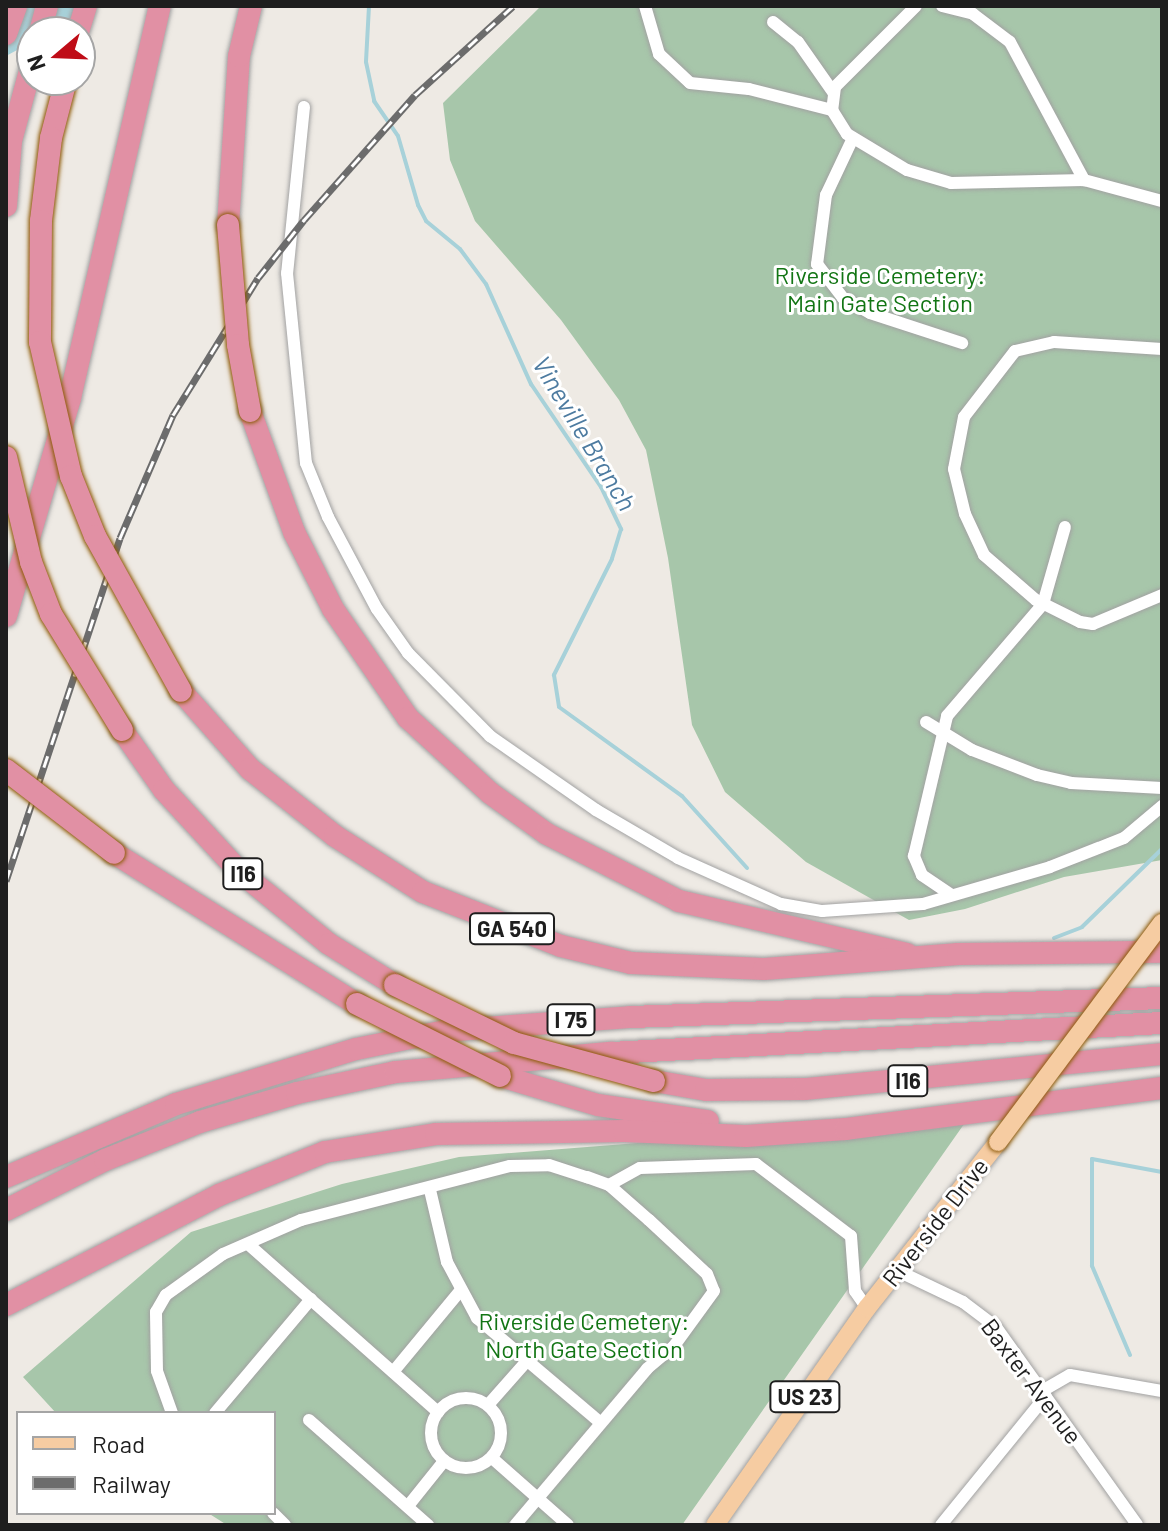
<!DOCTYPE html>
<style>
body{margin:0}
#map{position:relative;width:1168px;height:1531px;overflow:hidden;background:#eeeae4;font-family:Barlow,sans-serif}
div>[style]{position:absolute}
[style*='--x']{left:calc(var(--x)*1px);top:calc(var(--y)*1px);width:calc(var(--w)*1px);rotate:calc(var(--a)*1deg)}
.cemetery>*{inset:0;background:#a7c6aa}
.water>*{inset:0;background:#a7d1d9}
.stream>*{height:4px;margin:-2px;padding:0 2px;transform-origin:2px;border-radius:2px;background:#a7d1d9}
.roads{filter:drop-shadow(0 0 2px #a2a2a2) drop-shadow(0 0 2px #a2a2a2)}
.minor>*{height:12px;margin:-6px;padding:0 6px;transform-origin:6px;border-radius:6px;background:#fff}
.minor>.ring{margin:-6px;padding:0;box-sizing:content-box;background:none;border:12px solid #fff;border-radius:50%}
.primary>*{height:18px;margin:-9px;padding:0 9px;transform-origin:9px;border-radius:9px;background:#f6cca2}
.motorway>*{height:22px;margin:-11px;padding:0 11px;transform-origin:11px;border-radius:11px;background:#e190a4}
.rail>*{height:7px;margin-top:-3.5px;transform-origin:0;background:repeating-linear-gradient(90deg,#fff 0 12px,#6c6c6c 0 24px);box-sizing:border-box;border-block:2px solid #6c6c6c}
.bridges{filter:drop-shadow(0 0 2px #8e5a09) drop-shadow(0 0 2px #8e5a09)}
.primary-bridge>*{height:18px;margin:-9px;padding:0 9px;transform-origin:9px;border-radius:9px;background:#f6cca2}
.motorway-bridge>*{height:22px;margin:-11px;padding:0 11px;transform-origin:11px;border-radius:11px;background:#e190a4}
span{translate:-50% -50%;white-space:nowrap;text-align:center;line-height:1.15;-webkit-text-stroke:6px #fff;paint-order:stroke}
.shield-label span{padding:2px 6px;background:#fff;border:2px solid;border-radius:6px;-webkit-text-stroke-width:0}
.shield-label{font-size:22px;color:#1e1e1e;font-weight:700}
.park-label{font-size:24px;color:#127514}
.street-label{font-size:24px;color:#1e1e1e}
.water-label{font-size:26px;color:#4d7ba0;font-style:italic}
.frame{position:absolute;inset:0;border:8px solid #1e1e1e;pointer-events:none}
.legend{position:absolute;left:16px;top:1411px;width:260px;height:104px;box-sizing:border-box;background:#fff;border:2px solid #a5a5a5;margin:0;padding:10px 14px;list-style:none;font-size:24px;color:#1e1e1e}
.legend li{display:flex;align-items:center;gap:16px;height:40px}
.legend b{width:40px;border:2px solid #a5a5a5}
.north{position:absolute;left:16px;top:16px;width:80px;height:80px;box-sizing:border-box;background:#fff;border:2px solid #a5a5a5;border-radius:50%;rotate:251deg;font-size:22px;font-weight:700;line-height:32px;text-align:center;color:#1e1e1e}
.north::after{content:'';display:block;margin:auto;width:28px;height:36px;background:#bf0c17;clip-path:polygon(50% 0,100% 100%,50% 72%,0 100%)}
</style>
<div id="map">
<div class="cemetery">
<i style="clip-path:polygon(541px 6px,1162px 6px,1162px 860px,1064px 877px,965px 909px,909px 920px,806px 862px,725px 792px,692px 725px,668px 558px,646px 450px,619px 400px,561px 320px,475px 221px,450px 160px,443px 103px)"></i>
<i style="clip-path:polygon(969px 1117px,682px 1525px,227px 1525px,208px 1513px,274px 1513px,274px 1413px,56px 1413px,23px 1377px,191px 1232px,342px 1184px,459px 1157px)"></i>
</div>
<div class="water">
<i style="clip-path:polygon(6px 6px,97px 6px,50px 32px,32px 32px,32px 42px,6px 56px)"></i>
</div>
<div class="stream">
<i style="--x:369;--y:6;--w:56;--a:93.1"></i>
<i style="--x:366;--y:62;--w:40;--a:78"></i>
<i style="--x:374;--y:101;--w:42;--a:55.6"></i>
<i style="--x:398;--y:136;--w:72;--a:73.8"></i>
<i style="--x:418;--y:205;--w:18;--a:63"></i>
<i style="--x:426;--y:221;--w:44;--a:39.5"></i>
<i style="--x:460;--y:249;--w:44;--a:53.4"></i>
<i style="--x:486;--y:284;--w:110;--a:65.8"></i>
<i style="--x:531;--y:384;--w:125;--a:55.8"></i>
<i style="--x:601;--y:487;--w:47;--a:64.5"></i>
<i style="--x:621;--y:529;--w:31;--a:107"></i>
<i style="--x:612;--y:559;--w:130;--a:116.6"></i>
<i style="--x:554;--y:675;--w:32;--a:81"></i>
<i style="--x:559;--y:707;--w:152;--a:35.9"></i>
<i style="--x:682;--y:796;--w:97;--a:47.9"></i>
<i style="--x:1054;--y:938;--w:30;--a:-21"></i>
<i style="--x:1082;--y:927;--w:112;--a:-44.3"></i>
<i style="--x:1130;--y:1355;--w:97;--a:-113.1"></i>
<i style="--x:1092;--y:1266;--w:107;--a:-90"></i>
<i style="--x:1092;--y:1159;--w:71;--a:10.5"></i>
</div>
<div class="roads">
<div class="minor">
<i style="--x:645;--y:6;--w:50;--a:73.7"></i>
<i style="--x:659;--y:54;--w:42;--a:43.1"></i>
<i style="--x:690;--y:83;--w:59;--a:5.8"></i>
<i style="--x:749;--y:89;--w:86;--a:14.2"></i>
<i style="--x:916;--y:6;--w:115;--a:135"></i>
<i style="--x:835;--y:87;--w:23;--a:97"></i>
<i style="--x:832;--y:110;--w:28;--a:58"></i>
<i style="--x:847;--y:134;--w:70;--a:31"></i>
<i style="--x:907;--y:170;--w:46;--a:16.5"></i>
<i style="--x:951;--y:183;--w:133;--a:-1.3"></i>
<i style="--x:1084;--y:180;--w:81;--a:15.1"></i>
<i style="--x:942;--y:6;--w:32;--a:14"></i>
<i style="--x:973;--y:14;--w:46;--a:37.1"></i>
<i style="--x:1010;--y:42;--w:157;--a:61.8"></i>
<i style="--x:773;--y:22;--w:32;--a:39"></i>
<i style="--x:798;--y:42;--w:61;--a:55"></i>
<i style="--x:304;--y:107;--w:167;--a:95.8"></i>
<i style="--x:287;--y:273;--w:191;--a:84.3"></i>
<i style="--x:306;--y:463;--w:58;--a:67.8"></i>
<i style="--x:328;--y:517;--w:104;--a:62"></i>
<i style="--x:377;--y:609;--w:54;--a:54.8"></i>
<i style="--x:408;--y:653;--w:117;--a:45.3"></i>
<i style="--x:490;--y:736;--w:129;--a:34.9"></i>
<i style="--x:596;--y:810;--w:95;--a:30.3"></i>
<i style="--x:678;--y:858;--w:113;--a:24.1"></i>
<i style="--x:781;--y:904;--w:42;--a:9.7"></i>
<i style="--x:822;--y:911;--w:101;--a:-4"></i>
<i style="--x:923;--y:904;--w:132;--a:-16.2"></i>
<i style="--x:1050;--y:867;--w:79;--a:-21.4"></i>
<i style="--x:1124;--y:838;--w:50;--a:-40.1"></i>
<i style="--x:853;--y:138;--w:63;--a:115.3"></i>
<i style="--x:826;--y:195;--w:70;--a:97.4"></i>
<i style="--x:817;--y:264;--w:43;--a:52.6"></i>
<i style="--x:843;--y:298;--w:31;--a:29"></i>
<i style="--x:870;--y:313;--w:97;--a:18.1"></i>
<i style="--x:1162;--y:349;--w:108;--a:-176.3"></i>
<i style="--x:1054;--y:342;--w:40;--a:167"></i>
<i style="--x:1015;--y:351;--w:83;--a:127.7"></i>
<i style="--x:964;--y:417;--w:53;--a:100.9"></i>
<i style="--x:954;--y:469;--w:46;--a:76.3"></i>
<i style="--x:965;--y:514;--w:45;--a:65.1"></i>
<i style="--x:984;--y:555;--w:69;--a:40.9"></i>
<i style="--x:1036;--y:600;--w:49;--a:26.6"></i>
<i style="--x:1080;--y:622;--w:13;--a:9"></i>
<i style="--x:1093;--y:624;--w:75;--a:-22.8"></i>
<i style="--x:926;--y:722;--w:54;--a:31.3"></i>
<i style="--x:972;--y:750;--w:70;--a:21"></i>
<i style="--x:1037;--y:775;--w:35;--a:13"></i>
<i style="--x:1071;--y:783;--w:91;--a:3.1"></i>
<i style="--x:950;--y:894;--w:34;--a:-146"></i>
<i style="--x:922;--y:875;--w:21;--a:-113"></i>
<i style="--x:914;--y:856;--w:144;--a:-76.7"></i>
<i style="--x:947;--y:716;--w:148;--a:-49.4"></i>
<i style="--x:1043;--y:604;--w:80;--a:-74.1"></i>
<i style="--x:609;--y:1185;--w:35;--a:-29"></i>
<i style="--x:640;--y:1168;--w:116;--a:-2"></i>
<i style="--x:756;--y:1164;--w:119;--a:37.2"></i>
<i style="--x:851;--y:1236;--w:55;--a:85.8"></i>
<i style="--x:855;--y:1291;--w:21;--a:55"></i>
<i style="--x:430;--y:1190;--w:74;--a:76.7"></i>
<i style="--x:447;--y:1262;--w:64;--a:61.8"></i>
<i style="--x:477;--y:1318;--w:162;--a:40.3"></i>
<i style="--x:248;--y:1244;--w:254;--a:41.5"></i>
<i style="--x:898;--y:1271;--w:72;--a:25.5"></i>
<i style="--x:963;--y:1302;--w:41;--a:37.1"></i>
<i style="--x:996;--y:1327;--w:243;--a:54.5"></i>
<i style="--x:393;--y:1372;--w:105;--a:-50.4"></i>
<i style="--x:1042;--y:1391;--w:32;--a:-30"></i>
<i style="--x:1070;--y:1375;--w:93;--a:9.9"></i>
<i class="ring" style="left:431px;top:1398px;width:58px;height:58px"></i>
<i style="--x:488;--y:1405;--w:57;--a:-48.5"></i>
<i style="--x:172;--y:1413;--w:45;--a:-109.7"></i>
<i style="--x:157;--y:1371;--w:59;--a:-91"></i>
<i style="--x:156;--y:1312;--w:20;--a:-60"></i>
<i style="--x:166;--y:1295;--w:70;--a:-35.7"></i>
<i style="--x:223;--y:1254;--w:85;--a:-23.6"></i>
<i style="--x:301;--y:1220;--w:216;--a:-14.5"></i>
<i style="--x:510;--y:1166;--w:39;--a:-1"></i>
<i style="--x:549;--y:1165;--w:40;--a:18"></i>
<i style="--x:587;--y:1177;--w:23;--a:20"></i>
<i style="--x:609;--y:1185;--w:53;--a:41.2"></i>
<i style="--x:649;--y:1220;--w:79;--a:43"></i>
<i style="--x:707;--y:1274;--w:18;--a:68"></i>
<i style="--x:714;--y:1291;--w:68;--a:126"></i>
<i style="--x:674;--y:1346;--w:35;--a:140"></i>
<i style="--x:647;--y:1369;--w:204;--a:130.2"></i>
<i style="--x:215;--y:1413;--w:149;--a:-49.9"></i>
<i style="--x:309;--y:1420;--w:159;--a:41.4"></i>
<i style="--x:492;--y:1458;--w:101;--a:41.4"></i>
<i style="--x:408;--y:1506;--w:58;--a:-51.3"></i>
<i style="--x:273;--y:1513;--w:17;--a:45"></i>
<i style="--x:941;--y:1525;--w:166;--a:-50.9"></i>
</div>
<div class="primary">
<i style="--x:715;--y:1525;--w:265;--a:-55"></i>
<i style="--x:867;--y:1308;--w:211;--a:-51.7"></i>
</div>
<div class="motorway">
<i style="--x:40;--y:32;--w:27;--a:-75"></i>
<i style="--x:78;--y:32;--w:27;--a:-73"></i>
<i style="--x:6;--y:34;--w:30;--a:-70"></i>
<i style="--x:6;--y:206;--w:65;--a:-85.6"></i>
<i style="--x:11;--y:141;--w:81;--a:-74.9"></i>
<i style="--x:228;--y:225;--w:169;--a:-86.3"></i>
<i style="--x:239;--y:56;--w:51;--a:-76.5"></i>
<i style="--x:250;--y:411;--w:129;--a:70"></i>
<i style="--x:294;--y:532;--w:86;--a:63.1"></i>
<i style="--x:333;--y:609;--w:132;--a:55.5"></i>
<i style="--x:408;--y:718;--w:111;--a:42.4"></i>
<i style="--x:490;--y:793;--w:70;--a:35.7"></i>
<i style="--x:547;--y:834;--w:148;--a:26.9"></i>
<i style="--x:679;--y:901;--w:234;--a:13.1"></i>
<i style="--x:6;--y:616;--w:227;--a:-73.6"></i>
<i style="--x:70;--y:398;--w:402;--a:-77.1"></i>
<i style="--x:181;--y:691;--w:104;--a:48.5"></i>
<i style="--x:250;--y:769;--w:108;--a:38.2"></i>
<i style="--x:335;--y:836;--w:104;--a:32.5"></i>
<i style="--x:423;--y:892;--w:148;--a:21.4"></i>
<i style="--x:561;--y:946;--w:72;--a:13.7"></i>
<i style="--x:631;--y:963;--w:133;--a:2.6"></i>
<i style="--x:764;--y:969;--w:195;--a:-4.4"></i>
<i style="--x:958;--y:954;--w:204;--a:-0.6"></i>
<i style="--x:122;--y:730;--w:73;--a:55"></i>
<i style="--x:164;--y:790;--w:112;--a:47.2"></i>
<i style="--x:240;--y:872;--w:114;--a:39"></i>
<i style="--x:329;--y:944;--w:78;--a:31.8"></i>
<i style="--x:114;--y:853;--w:286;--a:31.9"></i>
<i style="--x:500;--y:1076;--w:102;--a:16.5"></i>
<i style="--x:598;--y:1105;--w:111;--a:8.3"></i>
<i style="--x:654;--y:1081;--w:53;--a:9.8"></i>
<i style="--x:706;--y:1090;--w:99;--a:-0.6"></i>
<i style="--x:805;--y:1089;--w:359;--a:-5.6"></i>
<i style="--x:6;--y:1177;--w:185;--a:-23.2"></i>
<i style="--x:176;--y:1104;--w:188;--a:-17"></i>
<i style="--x:356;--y:1049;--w:91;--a:-11.4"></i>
<i style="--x:445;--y:1031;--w:187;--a:-4.3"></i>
<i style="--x:631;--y:1017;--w:531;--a:-2.05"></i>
<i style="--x:6;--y:1210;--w:111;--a:-26.8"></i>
<i style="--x:105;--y:1160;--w:102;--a:-21.8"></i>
<i style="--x:200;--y:1122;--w:101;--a:-16.6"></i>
<i style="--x:297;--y:1093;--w:101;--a:-12"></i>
<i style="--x:396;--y:1072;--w:216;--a:-5.1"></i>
<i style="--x:611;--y:1053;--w:552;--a:-3.12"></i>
<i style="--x:6;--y:1305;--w:240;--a:-27.3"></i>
<i style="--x:219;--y:1195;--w:114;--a:-22.1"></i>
<i style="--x:325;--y:1152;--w:112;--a:-9.2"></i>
<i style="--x:436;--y:1134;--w:188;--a:-0.9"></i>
<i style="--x:624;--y:1131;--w:122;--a:2.3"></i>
<i style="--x:746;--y:1136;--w:100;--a:-4"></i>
<i style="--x:846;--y:1129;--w:319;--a:-7.4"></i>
</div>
</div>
<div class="rail">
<i style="--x:6;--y:881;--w:361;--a:-71.6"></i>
<i style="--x:120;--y:538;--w:134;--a:-66.7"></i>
<i style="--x:173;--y:415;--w:161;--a:-58.2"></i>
<i style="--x:258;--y:278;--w:74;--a:-51.6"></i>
<i style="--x:304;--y:220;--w:167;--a:-48.4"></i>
<i style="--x:415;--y:95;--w:132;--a:-42.2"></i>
</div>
<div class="bridges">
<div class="primary-bridge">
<i style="--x:998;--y:1142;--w:274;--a:-53.2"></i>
</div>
<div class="motorway-bridge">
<i style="--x:66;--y:80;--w:60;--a:104.5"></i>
<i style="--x:51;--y:138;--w:84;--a:96.9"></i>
<i style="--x:41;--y:221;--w:121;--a:90.5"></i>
<i style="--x:40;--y:342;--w:138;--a:77"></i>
<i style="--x:71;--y:476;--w:65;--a:68.2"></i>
<i style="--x:95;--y:536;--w:177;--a:61"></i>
<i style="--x:228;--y:225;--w:120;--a:85.2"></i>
<i style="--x:238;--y:345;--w:67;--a:79.7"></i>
<i style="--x:6;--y:457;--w:108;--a:76.6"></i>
<i style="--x:31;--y:562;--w:56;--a:69"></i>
<i style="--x:51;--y:614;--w:136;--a:58.5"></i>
<i style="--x:6;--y:770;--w:136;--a:37.5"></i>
<i style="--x:395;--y:985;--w:132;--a:26"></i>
<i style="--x:514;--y:1043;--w:145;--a:15.2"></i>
<i style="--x:357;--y:1004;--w:160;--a:26.7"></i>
</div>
</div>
<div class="shield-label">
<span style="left:243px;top:874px">I16</span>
<span style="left:512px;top:929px">GA 540</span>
<span style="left:571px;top:1020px">I 75</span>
<span style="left:908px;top:1081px">I16</span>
<span style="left:805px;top:1397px">US 23</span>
</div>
<div class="park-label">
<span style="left:880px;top:289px">Riverside Cemetery:<br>Main Gate Section</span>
<span style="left:584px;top:1335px">Riverside Cemetery:<br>North Gate Section</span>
</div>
<div class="street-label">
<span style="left:935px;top:1222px;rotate:-52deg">Riverside Drive</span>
<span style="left:1032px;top:1381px;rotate:53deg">Baxter Avenue</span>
</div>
<div class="water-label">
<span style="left:585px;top:433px;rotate:59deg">Vineville Branch</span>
</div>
<div class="frame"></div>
<ul class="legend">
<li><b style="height:10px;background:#f6cca2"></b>Road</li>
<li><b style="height:10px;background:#6c6c6c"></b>Railway</li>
</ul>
<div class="north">N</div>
</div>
